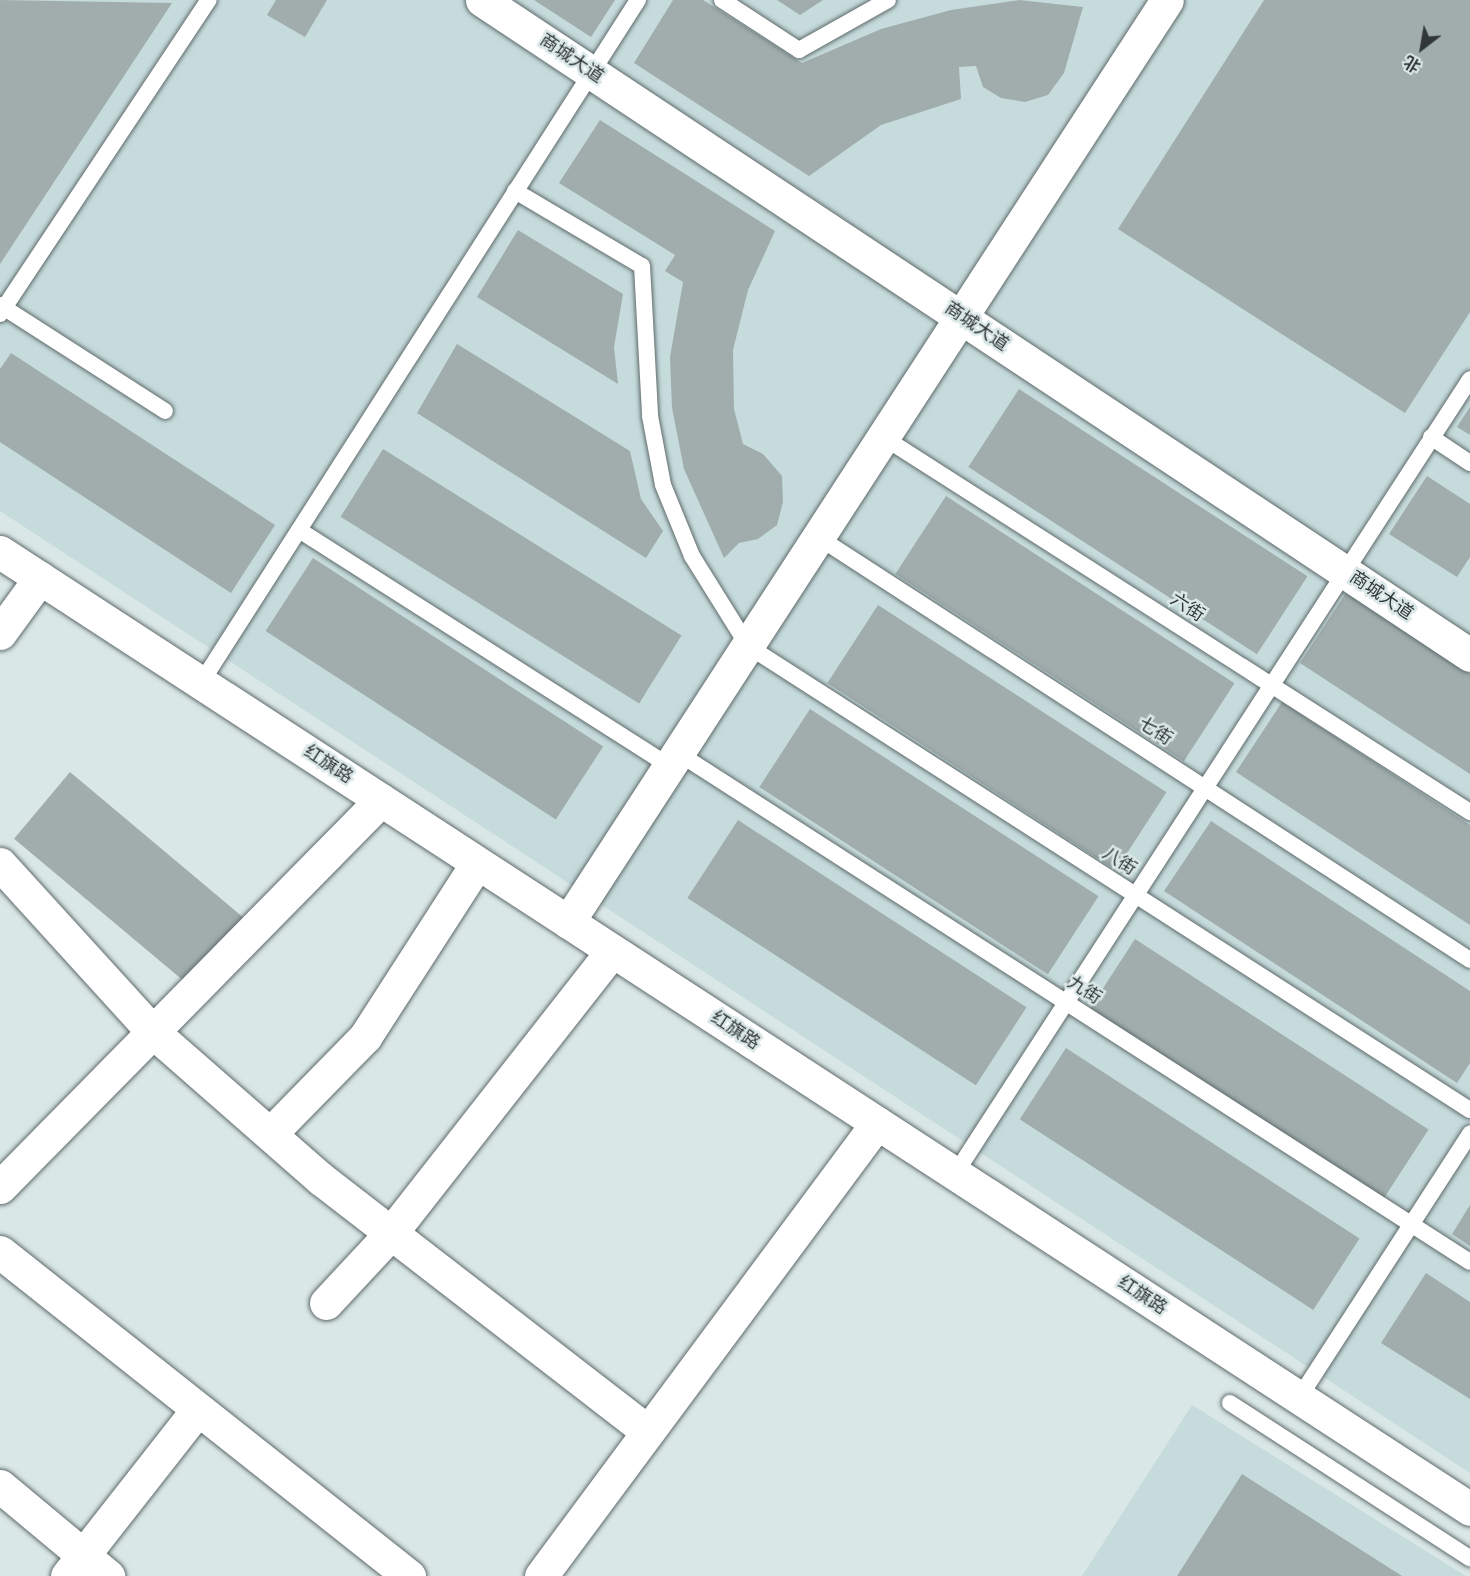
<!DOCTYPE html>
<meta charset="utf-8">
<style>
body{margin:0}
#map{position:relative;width:1470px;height:1576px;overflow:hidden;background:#dae7e7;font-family:"Source Sans 3","Noto Sans SC",sans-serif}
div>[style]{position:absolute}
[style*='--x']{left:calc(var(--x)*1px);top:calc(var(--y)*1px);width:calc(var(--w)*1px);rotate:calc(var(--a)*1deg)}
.built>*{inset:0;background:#c6dbdc}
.building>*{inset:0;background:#a1adad;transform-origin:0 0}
.roads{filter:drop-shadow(0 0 2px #5f6a6b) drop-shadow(0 0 2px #5f6a6b)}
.service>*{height:16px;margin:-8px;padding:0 8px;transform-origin:8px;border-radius:8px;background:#fff}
.minor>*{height:33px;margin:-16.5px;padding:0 16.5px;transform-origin:16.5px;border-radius:16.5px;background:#fff}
.tertiary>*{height:33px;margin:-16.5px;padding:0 16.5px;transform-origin:16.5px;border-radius:16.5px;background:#fff}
span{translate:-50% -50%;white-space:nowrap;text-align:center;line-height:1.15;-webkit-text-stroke:5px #dae7e7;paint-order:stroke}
.street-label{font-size:18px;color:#313636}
.north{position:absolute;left:1392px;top:18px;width:60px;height:60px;-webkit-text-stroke:4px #dae7e7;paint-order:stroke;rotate:211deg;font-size:16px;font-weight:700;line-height:24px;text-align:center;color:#313636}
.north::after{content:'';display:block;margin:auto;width:21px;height:27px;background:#313636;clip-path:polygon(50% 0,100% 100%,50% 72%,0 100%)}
</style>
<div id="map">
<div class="built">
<i style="clip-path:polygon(0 0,1470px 0,1470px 1473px,0 511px)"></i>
<i style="clip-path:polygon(1192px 1405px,1466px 1576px,1082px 1576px)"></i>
</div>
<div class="building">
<i style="clip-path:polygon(0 0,172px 3px,0 264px)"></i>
<i style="clip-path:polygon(276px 0,327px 0,305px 37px,267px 15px)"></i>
<i style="clip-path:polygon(534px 0,615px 0,591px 37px)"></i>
<i style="clip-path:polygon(673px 0,703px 0,802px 63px,881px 29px,951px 10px,1019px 0,1083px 7px,1064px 73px,1048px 95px,1025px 102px,1001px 98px,983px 87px,976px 66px,959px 67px,961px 99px,881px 125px,809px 176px,634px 63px)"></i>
<i style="clip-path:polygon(777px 0,823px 0,800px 15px)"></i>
<i style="clip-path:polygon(1264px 0,1470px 0,1470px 312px,1405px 413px,1118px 229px)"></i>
<i style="clip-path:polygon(600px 120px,775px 231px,748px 290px,733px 350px,734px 409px,743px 444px,763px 454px,782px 476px,783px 502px,777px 525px,758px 539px,739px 543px,724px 558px,684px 469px,672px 408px,670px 357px,683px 282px,665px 271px,675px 255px,559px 183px)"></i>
<i style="clip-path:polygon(518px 230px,623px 294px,614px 347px,618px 384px,477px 297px)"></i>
<i style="clip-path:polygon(457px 344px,630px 451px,641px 499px,663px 531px,646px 558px,417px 413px)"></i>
<i style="clip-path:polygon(11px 353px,275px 525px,231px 593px,0 442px,0 369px)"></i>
<i style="left:1019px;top:389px;width:344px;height:93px;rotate:33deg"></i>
<i style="clip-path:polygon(1470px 407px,1470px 435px,1457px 427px)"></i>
<i style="left:383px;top:449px;width:352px;height:80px;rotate:32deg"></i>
<i style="clip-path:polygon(1427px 476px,1470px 504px,1470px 557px,1457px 577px,1389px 534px)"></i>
<i style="left:946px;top:496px;width:344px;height:93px;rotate:33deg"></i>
<i style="left:313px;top:558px;width:346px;height:87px;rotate:33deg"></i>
<i style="clip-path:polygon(1346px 593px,1470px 674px,1470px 774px,1300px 663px)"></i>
<i style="left:878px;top:605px;width:344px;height:93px;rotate:33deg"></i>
<i style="clip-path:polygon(1282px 702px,1470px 825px,1470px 925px,1236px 772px)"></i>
<i style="left:810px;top:709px;width:344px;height:93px;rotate:33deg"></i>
<i style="left:70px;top:772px;width:229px;height:87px;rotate:40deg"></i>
<i style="left:738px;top:820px;width:344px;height:93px;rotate:33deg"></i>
<i style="clip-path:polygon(1211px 821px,1470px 991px,1470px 1063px,1457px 1083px,1164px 891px)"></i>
<i style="left:1135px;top:939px;width:350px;height:84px;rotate:33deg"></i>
<i style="left:1066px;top:1048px;width:350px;height:85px;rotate:33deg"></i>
<i style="clip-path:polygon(1470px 1205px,1470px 1246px,1452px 1234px)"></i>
<i style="clip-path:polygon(1426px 1273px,1470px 1302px,1470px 1399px,1381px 1343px)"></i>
<i style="clip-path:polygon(1242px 1474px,1402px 1576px,1177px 1576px)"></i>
</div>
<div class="roads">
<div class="service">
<i style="--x:722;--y:0;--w:92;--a:33"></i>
<i style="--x:799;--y:50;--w:102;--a:-29.3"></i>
<i style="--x:515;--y:191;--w:147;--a:30.6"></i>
<i style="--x:642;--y:266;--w:150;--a:86.9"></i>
<i style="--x:650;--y:416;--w:70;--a:79.3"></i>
<i style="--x:663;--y:485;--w:77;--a:67.8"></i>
<i style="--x:692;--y:556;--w:106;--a:58.1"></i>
<i style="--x:748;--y:646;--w:858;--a:32.73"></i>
<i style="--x:0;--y:305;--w:196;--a:32.7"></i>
<i style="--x:0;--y:314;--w:377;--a:-56.4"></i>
<i style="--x:883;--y:437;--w:697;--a:32.57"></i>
<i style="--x:1431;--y:437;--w:47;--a:33.7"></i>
<i style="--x:299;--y:530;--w:440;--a:32.5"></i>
<i style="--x:818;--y:537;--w:777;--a:32.97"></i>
<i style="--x:201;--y:683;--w:811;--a:-57.39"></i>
<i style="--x:678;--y:753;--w:941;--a:32.73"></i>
<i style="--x:955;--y:1174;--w:947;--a:-57.06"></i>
<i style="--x:1299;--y:1398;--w:315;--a:-57.1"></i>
<i style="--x:1230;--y:1403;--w:286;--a:32.9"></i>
</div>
<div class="minor">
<i style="--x:482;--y:0;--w:1185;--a:33.54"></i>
<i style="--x:0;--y:633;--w:68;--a:-54"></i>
<i style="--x:0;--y:864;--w:227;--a:47.7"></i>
<i style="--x:153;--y:1032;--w:223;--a:41.2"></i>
<i style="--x:321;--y:1179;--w:413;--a:37.7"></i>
<i style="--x:568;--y:922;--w:1099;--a:-56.99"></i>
<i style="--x:270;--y:1134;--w:136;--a:-45.6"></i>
<i style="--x:365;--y:1037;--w:207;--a:-57.2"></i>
<i style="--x:0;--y:1187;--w:543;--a:-45.45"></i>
<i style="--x:0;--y:1252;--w:522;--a:38.39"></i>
<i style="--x:326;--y:1303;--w:96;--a:-47.1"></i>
<i style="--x:391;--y:1233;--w:358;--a:-51.9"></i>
<i style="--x:0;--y:1486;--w:141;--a:39.8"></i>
<i style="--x:67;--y:1576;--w:212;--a:-51.9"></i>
<i style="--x:541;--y:1576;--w:564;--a:-53.43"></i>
</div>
<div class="tertiary">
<i style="--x:0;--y:552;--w:1754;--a:33.06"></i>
</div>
</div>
<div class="street-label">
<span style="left:571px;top:59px;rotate:34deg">商城大道</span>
<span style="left:976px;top:327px;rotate:34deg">商城大道</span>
<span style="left:1381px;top:596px;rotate:34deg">商城大道</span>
<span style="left:1187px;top:608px;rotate:33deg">六街</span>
<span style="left:1155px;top:732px;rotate:33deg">七街</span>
<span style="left:328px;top:765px;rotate:33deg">红旗路</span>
<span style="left:1119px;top:862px;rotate:33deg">八街</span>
<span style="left:1084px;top:991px;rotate:33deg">九街</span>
<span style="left:735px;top:1031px;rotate:33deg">红旗路</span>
<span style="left:1142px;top:1296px;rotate:33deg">红旗路</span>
</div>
<div class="north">北</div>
</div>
